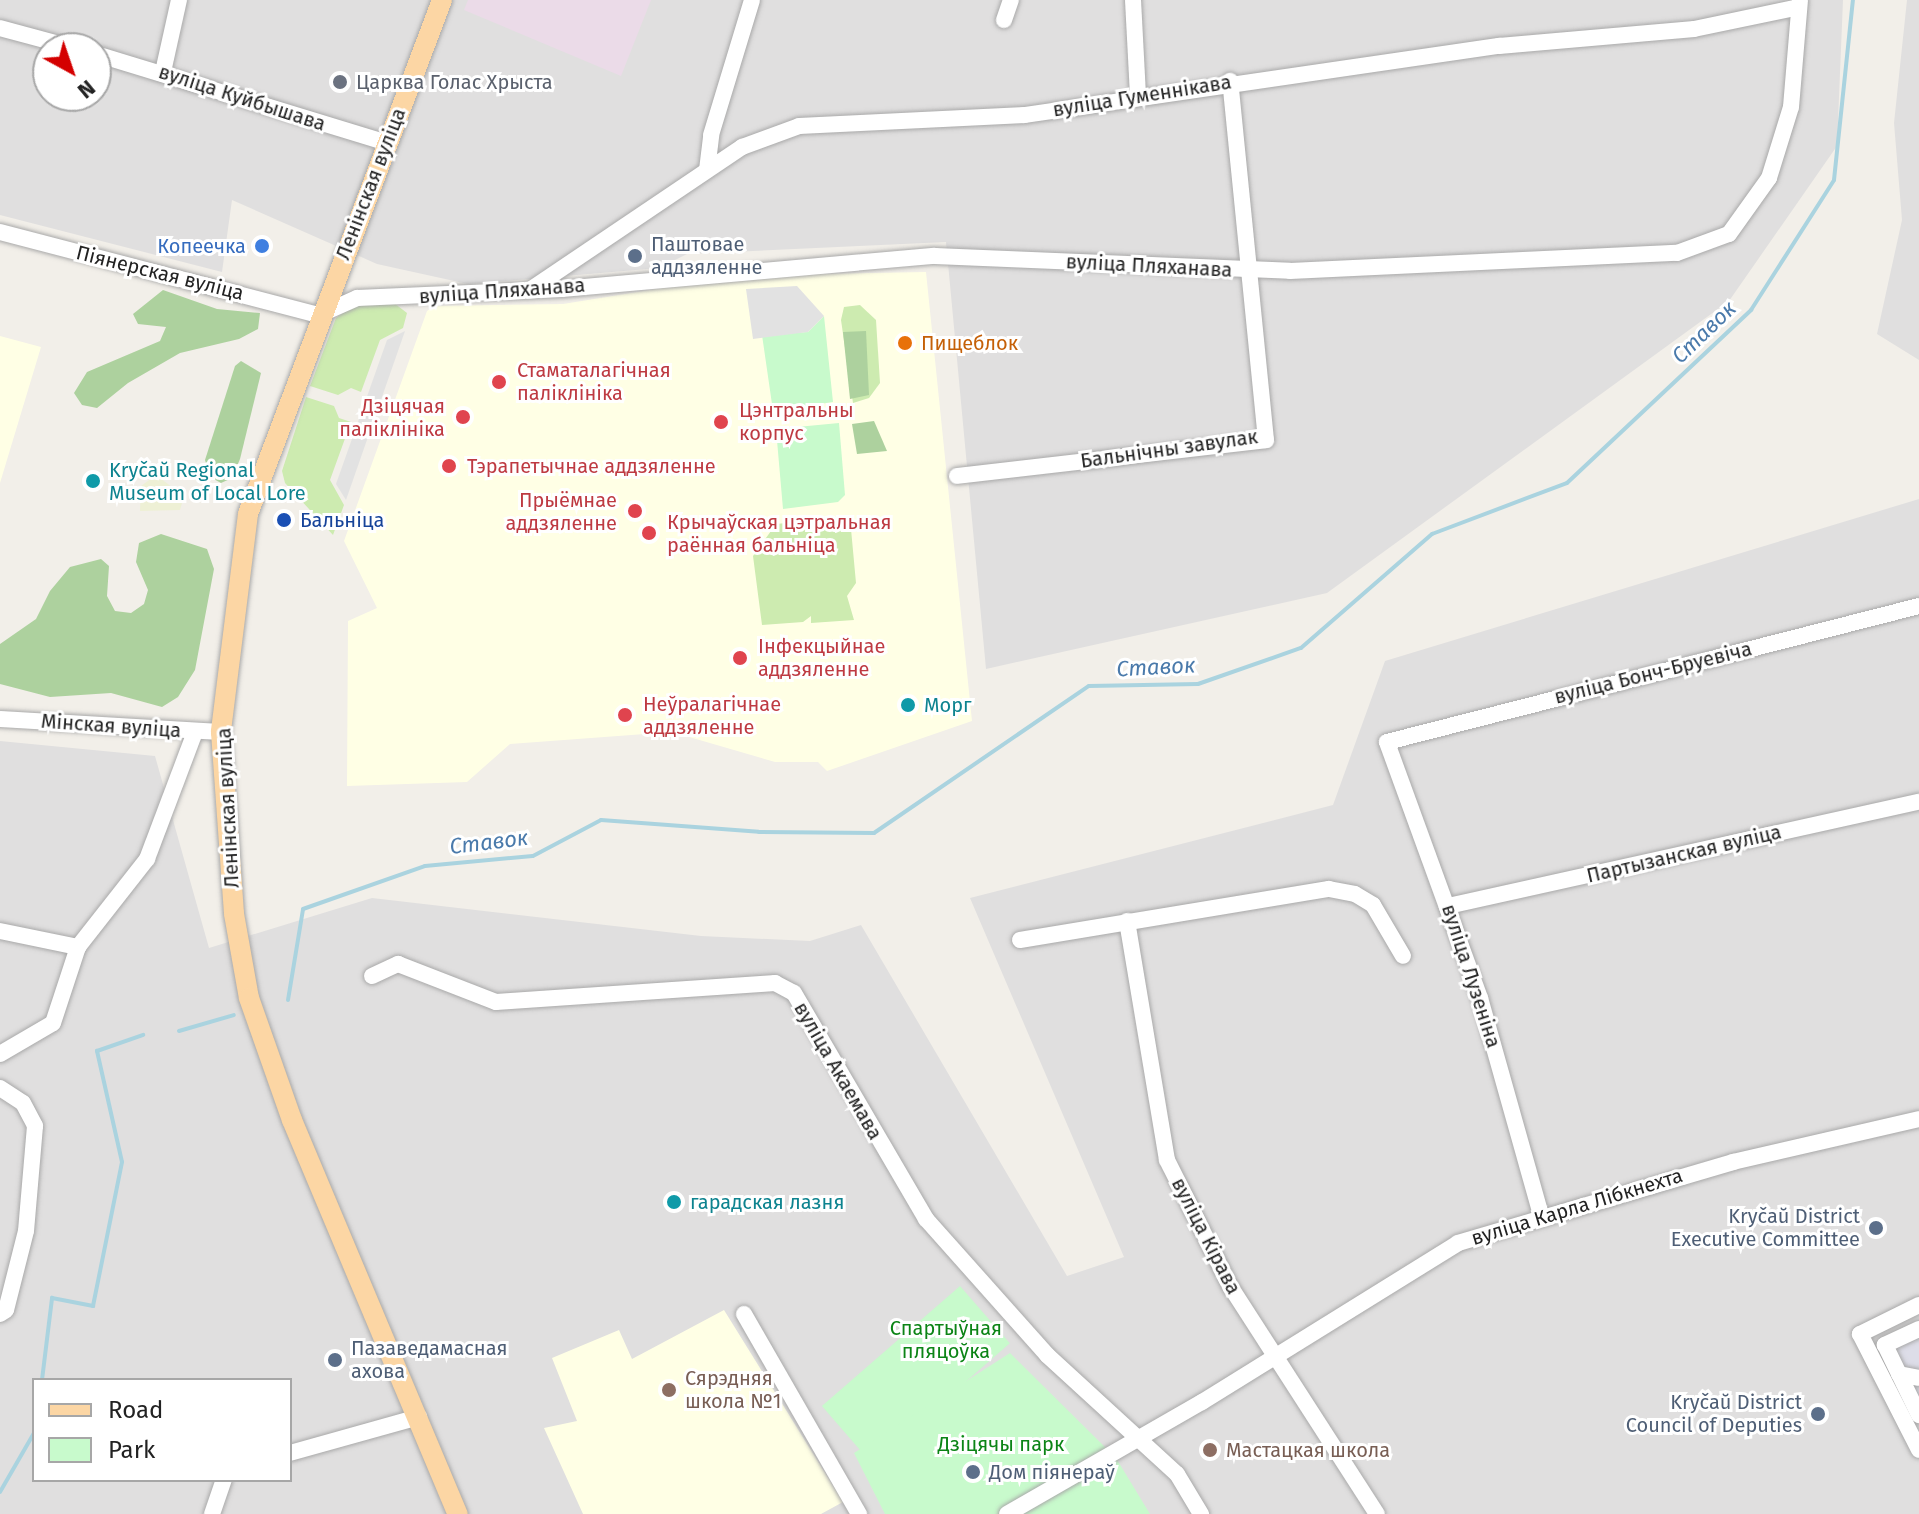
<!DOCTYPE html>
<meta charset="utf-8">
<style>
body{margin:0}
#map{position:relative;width:1919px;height:1514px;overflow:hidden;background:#f2efe9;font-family:"Fira Sans",sans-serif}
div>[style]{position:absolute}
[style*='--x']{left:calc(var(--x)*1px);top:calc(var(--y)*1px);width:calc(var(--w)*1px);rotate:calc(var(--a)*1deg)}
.residential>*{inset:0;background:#e0dfdf}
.industrial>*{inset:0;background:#ebdbe8}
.education>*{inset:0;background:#ffffe5}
.farmland>*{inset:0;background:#eef0d5}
.grass>*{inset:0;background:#cdebb0}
.forest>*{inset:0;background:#add19e}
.park>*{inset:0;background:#c8facc;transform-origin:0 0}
.parking>*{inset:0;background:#e2e2e2}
.plaza>*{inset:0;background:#dddde8}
.stream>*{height:4px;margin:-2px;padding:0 2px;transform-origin:2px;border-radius:2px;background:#aad3df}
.roads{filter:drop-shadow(0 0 2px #a9a9a9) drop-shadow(0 0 2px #a9a9a9)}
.minor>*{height:16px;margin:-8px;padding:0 8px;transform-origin:8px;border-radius:8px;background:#fff}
.major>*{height:20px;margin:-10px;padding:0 10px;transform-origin:10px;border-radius:10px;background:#fcd6a4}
.dots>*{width:22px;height:22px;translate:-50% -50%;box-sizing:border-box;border:4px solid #fff;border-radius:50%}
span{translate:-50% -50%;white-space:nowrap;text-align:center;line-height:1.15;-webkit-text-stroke:6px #fff;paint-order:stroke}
.worship-label{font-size:20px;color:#5b616d}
.left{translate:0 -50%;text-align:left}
.street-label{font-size:20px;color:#222}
.service-label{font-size:20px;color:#4e5e75}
.right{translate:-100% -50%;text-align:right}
.shop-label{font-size:20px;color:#366cbe}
.food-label{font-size:20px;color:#c56008}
.health-label{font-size:20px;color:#be3a42}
.culture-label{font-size:20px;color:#0d838f}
.transit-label{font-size:20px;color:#164399}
.park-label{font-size:20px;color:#0c8416}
.education-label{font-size:20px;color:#785e54}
.water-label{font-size:22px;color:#4a7aab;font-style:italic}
.legend{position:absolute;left:32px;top:1378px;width:260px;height:104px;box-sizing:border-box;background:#fff;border:2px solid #a7a7a7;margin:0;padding:10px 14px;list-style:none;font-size:24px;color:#222}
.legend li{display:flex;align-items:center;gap:16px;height:40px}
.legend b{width:40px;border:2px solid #a7a7a7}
.north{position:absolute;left:32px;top:32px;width:80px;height:80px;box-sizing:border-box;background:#fff;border:2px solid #a7a7a7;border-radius:50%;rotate:140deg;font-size:22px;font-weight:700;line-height:32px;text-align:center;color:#222}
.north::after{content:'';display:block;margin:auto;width:28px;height:36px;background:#d40000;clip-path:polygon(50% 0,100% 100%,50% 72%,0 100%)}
</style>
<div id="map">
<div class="residential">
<i style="clip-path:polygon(evenodd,0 0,1843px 0,1837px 146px,1729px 301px,1327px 593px,986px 669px,946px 242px,687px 254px,659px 268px,468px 284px,377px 264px,232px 200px,222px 272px,0 215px,0 0,48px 48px,96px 48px,96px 96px,48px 96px,48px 48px)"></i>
<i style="clip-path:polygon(1907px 0,1919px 0,1919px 360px,1877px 334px,1902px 220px,1894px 123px)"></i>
<i style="clip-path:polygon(evenodd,1919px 499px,1919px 1514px,0 1514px,0 741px,155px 756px,209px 948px,372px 898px,701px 936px,810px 941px,861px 925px,1067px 1276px,1124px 1257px,970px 898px,1333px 805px,1385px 661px,1919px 499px,34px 1380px,290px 1380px,290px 1480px,34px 1480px,34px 1380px)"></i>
</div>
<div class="industrial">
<i style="clip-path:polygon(468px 0,651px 0,621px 76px,464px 10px)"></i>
</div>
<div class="education">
<i style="clip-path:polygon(926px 272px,972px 721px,827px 771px,818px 762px,775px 762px,672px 732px,510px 744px,467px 782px,347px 786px,348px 621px,377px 608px,344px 541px,427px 311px,434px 306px,563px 304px,712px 280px,713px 276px)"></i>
<i style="clip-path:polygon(0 336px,41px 347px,0 483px)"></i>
<i style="clip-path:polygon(724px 1310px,843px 1502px,821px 1514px,583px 1514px,544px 1428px,577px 1421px,552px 1358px,619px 1330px,632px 1359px)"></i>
</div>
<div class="farmland">
<i style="clip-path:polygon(156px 475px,184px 496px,180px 510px,140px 511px,141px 486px)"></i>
</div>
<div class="grass">
<i style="clip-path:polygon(394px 303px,407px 313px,403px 328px,380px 340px,361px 392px,351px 388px,338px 395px,310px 386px,336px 318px,353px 305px)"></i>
<i style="clip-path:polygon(860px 305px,876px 320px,880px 383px,869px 398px,853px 403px,841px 320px,844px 307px)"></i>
<i style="clip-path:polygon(306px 397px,334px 406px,339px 418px,351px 422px,330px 480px,344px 505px,333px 535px,285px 483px,282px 471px)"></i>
<i style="clip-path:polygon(835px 518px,851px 529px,856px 583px,847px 596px,854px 620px,811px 623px,811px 616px,803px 622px,762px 625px,753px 556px,776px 524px)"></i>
</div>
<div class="forest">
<i style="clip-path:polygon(163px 290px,217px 309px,260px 313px,258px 329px,239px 339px,180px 353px,128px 383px,97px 408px,82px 405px,74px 393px,87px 372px,160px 341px,166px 327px,138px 324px,133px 314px)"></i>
<i style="clip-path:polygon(866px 331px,869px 395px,850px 399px,843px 332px)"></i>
<i style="clip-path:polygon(241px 361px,261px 373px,240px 459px,232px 478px,221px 483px,210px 477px,205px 460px,235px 366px)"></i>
<i style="clip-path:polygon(874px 421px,887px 451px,857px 454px,852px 424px)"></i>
<i style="clip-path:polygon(161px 534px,207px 549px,214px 569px,195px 670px,178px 697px,162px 707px,111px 693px,50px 697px,0 684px,0 644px,36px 619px,50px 591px,70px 567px,101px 559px,109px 566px,107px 596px,115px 611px,131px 613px,144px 604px,148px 590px,136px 562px,139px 543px)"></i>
</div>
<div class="park">
<i style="clip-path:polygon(824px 316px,833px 402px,773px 411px,762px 335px,808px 332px)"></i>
<i style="clip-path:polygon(839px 423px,845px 495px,838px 502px,783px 509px,776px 429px)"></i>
<i style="left:960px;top:1286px;width:76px;height:183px;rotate:49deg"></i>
<i style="clip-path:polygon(1010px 1353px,1116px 1458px,1150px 1514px,885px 1514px,854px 1453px)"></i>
</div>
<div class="parking">
<i style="clip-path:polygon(797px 286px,824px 316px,808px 332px,753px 339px,746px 289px)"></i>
<i style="clip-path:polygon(405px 331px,346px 500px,336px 484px,387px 340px)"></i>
</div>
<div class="plaza">
<i style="clip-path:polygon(1919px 1324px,1919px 1418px,1878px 1343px)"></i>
</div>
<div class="stream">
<i style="--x:288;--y:1000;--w:92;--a:-80.6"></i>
<i style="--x:303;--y:909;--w:129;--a:-19.4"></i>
<i style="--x:425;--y:866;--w:108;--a:-5.3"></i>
<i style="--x:533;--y:856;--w:77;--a:-27.9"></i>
<i style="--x:601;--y:820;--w:158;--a:4.3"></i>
<i style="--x:759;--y:832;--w:115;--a:0.5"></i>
<i style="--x:874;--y:833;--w:260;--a:-34.4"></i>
<i style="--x:1089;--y:686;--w:109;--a:-1.1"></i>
<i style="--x:1198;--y:684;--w:109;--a:-19.3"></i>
<i style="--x:1301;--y:648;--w:174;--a:-41"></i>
<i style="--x:1432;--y:534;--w:144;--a:-20.7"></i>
<i style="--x:1567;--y:483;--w:253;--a:-43.2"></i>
<i style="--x:1751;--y:310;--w:154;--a:-57.4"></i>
<i style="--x:1834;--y:180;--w:181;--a:-84"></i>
<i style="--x:179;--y:1031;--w:57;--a:-16.2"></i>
<i style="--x:42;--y:1380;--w:83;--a:-83"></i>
<i style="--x:52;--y:1298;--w:42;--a:11"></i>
<i style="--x:93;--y:1306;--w:147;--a:-78.6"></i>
<i style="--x:122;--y:1162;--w:114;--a:-102.7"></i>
<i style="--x:97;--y:1051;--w:49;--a:-19.2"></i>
<i style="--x:0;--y:1492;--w:68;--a:-60"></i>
</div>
<div class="roads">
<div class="minor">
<i style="--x:1133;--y:0;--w:95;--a:87"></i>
<i style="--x:1004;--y:20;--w:21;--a:-71"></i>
<i style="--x:0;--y:28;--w:77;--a:15.1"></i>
<i style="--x:96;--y:54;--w:304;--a:17"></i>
<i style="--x:163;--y:72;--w:74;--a:-77.5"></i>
<i style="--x:707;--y:170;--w:35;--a:-83"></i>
<i style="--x:711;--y:135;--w:141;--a:-73.1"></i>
<i style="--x:0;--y:232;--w:330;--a:14.6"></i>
<i style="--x:319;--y:315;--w:42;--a:-24.1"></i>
<i style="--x:357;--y:298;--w:205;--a:-2.5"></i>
<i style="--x:562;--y:289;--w:374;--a:-5.1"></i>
<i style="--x:935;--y:256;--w:355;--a:2.4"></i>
<i style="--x:1290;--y:271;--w:387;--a:-2.7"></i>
<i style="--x:1677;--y:253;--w:55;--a:-20.1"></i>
<i style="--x:1729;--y:234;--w:69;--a:-54.5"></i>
<i style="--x:1769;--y:178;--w:74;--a:-72.8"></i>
<i style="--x:1791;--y:107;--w:107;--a:-85.2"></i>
<i style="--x:530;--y:290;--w:256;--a:-34"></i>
<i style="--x:742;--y:147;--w:61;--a:-20.2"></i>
<i style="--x:799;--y:126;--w:226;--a:-2.8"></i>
<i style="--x:1025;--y:115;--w:479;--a:-8.3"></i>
<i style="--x:1499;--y:46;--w:196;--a:-5"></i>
<i style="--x:1694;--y:29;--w:107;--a:-11.8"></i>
<i style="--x:957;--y:476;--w:311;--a:-6.6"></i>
<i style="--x:1266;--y:440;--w:361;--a:-95.7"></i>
<i style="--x:0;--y:719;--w:221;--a:3.4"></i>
<i style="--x:1448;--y:906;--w:482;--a:-12.5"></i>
<i style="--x:1127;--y:921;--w:242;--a:80.5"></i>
<i style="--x:1167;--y:1160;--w:141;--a:63.4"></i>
<i style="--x:1230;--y:1286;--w:271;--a:57.2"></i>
<i style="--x:0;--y:931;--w:80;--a:11.6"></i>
<i style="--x:1020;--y:940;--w:313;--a:-9.4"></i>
<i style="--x:1329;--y:889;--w:26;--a:11"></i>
<i style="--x:1355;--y:894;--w:21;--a:31"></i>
<i style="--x:1373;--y:905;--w:59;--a:59.5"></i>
<i style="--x:372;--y:976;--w:29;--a:-25"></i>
<i style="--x:398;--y:964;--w:105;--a:21.2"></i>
<i style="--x:496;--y:1002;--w:280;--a:-3.9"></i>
<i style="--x:775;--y:983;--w:21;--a:28"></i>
<i style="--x:794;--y:993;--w:262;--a:59.7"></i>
<i style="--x:926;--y:1219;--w:182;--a:48.3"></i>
<i style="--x:1047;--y:1355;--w:176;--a:42.5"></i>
<i style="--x:1177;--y:1474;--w:47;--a:59"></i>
<i style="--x:0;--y:1054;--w:61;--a:-30.3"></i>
<i style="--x:53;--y:1023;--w:80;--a:-71.8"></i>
<i style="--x:78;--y:947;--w:112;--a:-51.9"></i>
<i style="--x:147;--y:859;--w:136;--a:-69.3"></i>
<i style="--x:0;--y:1088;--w:27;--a:33"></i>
<i style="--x:23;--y:1103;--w:26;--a:62"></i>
<i style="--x:35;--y:1126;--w:105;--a:94.9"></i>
<i style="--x:26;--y:1231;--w:81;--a:104.2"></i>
<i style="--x:6;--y:1310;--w:7;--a:146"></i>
<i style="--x:1541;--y:1215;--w:225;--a:-105.7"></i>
<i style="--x:1480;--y:998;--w:272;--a:-110"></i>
<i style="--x:1387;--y:742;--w:549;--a:-14.34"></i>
<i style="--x:1919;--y:1305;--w:66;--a:153.8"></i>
<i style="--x:1860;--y:1334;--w:130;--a:63"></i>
<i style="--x:744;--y:1314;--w:231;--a:60.1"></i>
<i style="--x:1919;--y:1329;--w:38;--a:155"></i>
<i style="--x:1885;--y:1345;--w:78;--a:64.1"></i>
<i style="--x:1899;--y:1374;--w:20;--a:11"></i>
<i style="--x:290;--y:1453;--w:134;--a:-15.6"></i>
<i style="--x:212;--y:1514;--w:36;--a:-71"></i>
<i style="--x:1007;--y:1514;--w:225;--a:-29.9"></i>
<i style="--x:1202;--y:1402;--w:301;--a:-31.8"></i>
<i style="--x:1458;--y:1243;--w:287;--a:-16.4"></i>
<i style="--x:1733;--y:1162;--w:191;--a:-13"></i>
</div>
<div class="major">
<i style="--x:442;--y:0;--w:549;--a:110.68"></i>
<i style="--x:248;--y:514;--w:220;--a:97.1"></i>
<i style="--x:221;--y:732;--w:182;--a:85.9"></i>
<i style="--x:234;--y:914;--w:85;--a:79.9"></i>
<i style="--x:249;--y:998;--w:129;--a:70.6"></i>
<i style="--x:292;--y:1120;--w:428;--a:67.2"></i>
</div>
</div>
<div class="dots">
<i style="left:340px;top:82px;background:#6b7280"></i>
<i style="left:262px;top:246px;background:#3f7fe0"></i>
<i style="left:635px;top:256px;background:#5c6f8a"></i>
<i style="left:905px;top:343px;background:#e8710a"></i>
<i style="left:499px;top:382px;background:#e0444e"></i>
<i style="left:463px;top:417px;background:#e0444e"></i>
<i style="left:721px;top:422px;background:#e0444e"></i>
<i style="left:449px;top:466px;background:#e0444e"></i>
<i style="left:93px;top:481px;background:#0f9aa8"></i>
<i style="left:635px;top:511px;background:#e0444e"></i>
<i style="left:284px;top:520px;background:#1a4fb4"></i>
<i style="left:649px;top:533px;background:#e0444e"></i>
<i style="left:740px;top:658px;background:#e0444e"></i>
<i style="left:908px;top:705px;background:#0f9aa8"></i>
<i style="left:625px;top:715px;background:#e0444e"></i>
<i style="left:674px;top:1202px;background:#0f9aa8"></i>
<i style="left:1876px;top:1228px;background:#5c6f8a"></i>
<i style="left:335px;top:1360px;background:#5c6f8a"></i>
<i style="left:669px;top:1390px;background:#8d6e63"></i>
<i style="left:1818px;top:1414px;background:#5c6f8a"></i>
<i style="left:1210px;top:1450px;background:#8d6e63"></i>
<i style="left:973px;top:1472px;background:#5c6f8a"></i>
</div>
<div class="worship-label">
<span class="left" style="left:356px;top:82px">Царква Голас Хрыста</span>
</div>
<div class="street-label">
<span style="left:1142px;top:96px;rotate:-9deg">вуліца Гуменнікава</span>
<span style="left:242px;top:98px;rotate:18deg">вуліца Куйбышава</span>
<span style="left:371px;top:184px;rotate:-69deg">Ленінская вуліца</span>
<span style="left:1149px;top:266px;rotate:3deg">вуліца Пляханава</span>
<span style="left:160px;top:273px;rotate:14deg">Піянерская вуліца</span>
<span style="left:502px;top:291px;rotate:-4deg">вуліца Пляханава</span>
<span style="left:1169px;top:449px;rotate:-8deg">Бальнічны завулак</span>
<span style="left:1653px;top:673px;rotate:-14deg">вуліца Бонч-Бруевіча</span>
<span style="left:111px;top:726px;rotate:4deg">Мінская вуліца</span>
<span style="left:228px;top:808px;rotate:-93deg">Ленінская вуліца</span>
<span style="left:1684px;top:854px;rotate:-13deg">Партызанская вуліца</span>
<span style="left:1471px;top:976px;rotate:72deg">вуліца Лузеніна</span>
<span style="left:838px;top:1071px;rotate:60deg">вуліца Акаемава</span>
<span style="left:1577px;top:1207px;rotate:-17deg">вуліца Карла Лібкнехта</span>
<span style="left:1206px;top:1236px;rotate:63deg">вуліца Кірава</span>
</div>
<div class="service-label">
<span class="left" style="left:651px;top:256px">Паштовае<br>аддзяленне</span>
<span class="right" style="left:1860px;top:1228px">Kryčaŭ District<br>Executive Committee</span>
<span class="left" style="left:351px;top:1360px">Пазаведамасная<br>ахова</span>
<span class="right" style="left:1802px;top:1414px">Kryčaŭ District<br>Council of Deputies</span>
<span class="left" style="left:989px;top:1472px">Дом піянераў</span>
</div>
<div class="shop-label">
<span class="right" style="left:246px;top:246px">Копеечка</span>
</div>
<div class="food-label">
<span class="left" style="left:921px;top:343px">Пищеблок</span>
</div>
<div class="health-label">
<span class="left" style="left:517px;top:382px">Стаматалагічная<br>паліклініка</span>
<span class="right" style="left:445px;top:418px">Дзіцячая<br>паліклініка</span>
<span class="left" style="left:739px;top:422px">Цэнтральны<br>корпус</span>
<span class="left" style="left:467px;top:466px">Тэрапетычнае аддзяленне</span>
<span class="right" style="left:617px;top:512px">Прыёмнае<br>аддзяленне</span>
<span class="left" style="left:667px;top:534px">Крычаўская цэтральная<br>раённая бальніца</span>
<span class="left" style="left:758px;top:658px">Інфекцыйнае<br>аддзяленне</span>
<span class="left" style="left:643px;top:716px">Неўралагічнае<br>аддзяленне</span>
</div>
<div class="culture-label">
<span class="left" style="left:109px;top:482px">Kryčaŭ Regional<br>Museum of Local Lore</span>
<span class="left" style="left:924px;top:705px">Морг</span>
<span class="left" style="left:690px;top:1202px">гарадская лазня</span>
</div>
<div class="transit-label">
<span class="left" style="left:300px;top:520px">Бальніца</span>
</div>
<div class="park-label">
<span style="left:946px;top:1340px">Спартыўная<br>пляцоўка</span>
<span style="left:1001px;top:1444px">Дзіцячы парк</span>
</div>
<div class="education-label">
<span class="left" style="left:685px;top:1390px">Сярэдняя<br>школа №1</span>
<span class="left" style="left:1226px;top:1450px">Мастацкая школа</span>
</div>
<div class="water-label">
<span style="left:1704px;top:332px;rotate:-44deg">Ставок</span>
<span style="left:1156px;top:667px;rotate:-3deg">Ставок</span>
<span style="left:489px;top:842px;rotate:-7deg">Ставок</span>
</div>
<ul class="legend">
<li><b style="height:10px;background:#fcd6a4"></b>Road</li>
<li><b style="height:22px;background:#c8facc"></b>Park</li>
</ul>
<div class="north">N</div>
</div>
